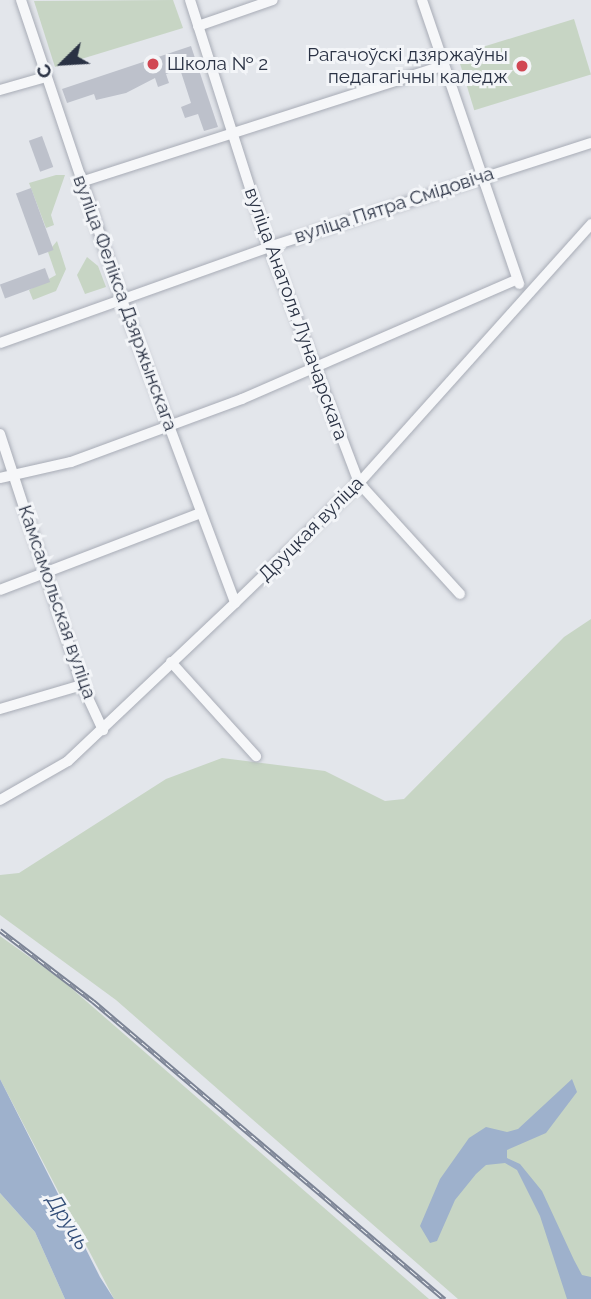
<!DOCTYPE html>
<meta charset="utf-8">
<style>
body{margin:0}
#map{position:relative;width:591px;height:1299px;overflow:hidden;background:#e3e6eb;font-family:Raleway,sans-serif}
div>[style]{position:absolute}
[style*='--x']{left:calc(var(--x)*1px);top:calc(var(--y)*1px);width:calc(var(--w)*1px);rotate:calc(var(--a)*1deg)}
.green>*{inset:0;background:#c7d5c4;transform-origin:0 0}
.water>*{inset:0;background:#9eb1cc}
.building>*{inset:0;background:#bdc1cb;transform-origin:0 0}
.roads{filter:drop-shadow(0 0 2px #a8acb6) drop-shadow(0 0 2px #a8acb6)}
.minor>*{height:10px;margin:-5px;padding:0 5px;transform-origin:5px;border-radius:5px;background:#f6f7f9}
.rail>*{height:5px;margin-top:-2.5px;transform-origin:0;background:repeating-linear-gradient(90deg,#f3f5f8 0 8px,#7c8495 0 16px);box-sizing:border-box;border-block:2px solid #7c8495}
.dots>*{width:19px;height:19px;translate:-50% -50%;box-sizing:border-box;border:4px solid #f3f5f8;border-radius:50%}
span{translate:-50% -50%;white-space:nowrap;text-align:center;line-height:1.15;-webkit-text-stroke:6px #f3f5f8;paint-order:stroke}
.poi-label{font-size:19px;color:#2a3244}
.right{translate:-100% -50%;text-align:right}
.left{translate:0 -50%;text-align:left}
.street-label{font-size:19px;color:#2a3244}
.water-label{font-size:21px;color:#334e79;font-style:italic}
.north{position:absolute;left:28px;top:28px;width:70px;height:70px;-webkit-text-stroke:5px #f3f5f8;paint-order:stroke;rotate:246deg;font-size:19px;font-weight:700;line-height:28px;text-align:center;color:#2a3244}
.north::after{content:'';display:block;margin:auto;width:24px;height:32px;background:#2a3244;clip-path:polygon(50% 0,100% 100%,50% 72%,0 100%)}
</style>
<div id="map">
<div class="green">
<i style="clip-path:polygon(173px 0,183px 28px,55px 67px,34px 1px)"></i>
<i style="left:574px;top:19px;width:58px;height:122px;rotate:73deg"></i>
<i style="clip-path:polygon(56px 175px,65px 175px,51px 215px,54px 225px,46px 228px,29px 183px)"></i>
<i style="clip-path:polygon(57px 241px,66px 269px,56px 291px,33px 300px,29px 290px,56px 275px,48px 252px)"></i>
<i style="clip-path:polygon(87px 257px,98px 266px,106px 287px,85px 294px,77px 275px)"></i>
<i style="clip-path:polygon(591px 619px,591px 1299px,458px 1299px,116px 1000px,0 915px,0 875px,19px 873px,166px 779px,222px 758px,325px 771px,385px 801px,404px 799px,564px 637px)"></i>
<i style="clip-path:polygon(0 936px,63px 981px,429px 1299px,114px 1299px,0 1079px)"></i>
<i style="clip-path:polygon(0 1193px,35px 1232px,65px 1299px,0 1299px)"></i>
</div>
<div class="water">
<i style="clip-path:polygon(0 1079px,100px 1277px,114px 1299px,65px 1299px,35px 1232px,0 1193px)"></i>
<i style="clip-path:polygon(572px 1079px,577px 1092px,546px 1133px,507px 1150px,507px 1158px,520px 1164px,542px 1191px,574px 1260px,582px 1275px,591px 1277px,591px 1299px,567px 1299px,540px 1216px,517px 1170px,505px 1163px,486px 1165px,476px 1174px,455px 1200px,437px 1241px,430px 1243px,420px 1226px,440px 1179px,469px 1138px,486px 1127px,507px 1132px,518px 1129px)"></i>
</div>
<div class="building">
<i style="clip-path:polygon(191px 46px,218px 127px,204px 131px,198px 114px,185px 118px,181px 107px,191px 103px,180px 69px,166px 74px,169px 83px,158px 87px,155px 78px,126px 93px,96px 100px,94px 94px,67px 103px,62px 89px)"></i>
<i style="left:42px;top:136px;width:33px;height:14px;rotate:70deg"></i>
<i style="left:31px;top:188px;width:66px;height:16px;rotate:70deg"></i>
<i style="left:45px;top:268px;width:15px;height:48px;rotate:70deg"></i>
</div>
<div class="roads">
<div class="minor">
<i style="--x:21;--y:0;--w:317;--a:71.4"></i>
<i style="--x:122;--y:300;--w:323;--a:69.5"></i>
<i style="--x:190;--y:0;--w:250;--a:72.3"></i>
<i style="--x:266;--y:238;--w:262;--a:69.2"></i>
<i style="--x:359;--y:483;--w:150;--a:47.7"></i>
<i style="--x:422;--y:0;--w:300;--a:71.1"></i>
<i style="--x:198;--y:26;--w:79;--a:-19.1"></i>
<i style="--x:0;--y:90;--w:48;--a:-15.8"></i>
<i style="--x:81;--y:182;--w:380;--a:-17.8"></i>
<i style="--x:0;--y:343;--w:286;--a:-19.6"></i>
<i style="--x:269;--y:247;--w:338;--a:-17.9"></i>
<i style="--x:0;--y:434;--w:264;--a:71.9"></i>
<i style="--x:82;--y:685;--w:50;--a:65"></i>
<i style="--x:0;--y:478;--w:73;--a:-12.7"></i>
<i style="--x:71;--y:462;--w:182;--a:-20.2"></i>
<i style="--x:242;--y:399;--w:299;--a:-23.5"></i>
<i style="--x:0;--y:590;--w:212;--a:-21"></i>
<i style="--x:171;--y:662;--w:127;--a:47.9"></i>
<i style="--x:0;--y:709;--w:85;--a:-16.3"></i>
<i style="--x:0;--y:800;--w:78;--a:-29.8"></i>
<i style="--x:68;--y:761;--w:230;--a:-43.4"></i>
<i style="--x:235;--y:603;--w:173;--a:-44.1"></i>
<i style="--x:359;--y:483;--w:348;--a:-48.1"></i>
</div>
</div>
<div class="rail">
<i style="--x:0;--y:930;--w:117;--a:37.4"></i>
<i style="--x:93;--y:1001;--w:461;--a:40.3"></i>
</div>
<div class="dots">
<i style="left:153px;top:64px;background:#d14753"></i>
<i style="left:522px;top:66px;background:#d14753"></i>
</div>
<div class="poi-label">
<span class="right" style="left:508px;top:66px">Рагачоўскі дзяржаўны<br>педагагічны каледж</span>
<span class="left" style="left:167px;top:64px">Школа № 2</span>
</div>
<div class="street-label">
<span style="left:394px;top:205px;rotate:-18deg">вуліца Пятра Смідовіча</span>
<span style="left:125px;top:303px;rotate:70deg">вуліца Фелікса Дзяржынскага</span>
<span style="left:296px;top:314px;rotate:70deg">вуліца Анатоля Луначарскага</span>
<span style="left:311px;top:529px;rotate:-45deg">Друцкая вуліца</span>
<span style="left:57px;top:602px;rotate:71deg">Камсамольская вуліца</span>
</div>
<div class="water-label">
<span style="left:68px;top:1222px;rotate:58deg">Друць</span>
</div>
<div class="north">С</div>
</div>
